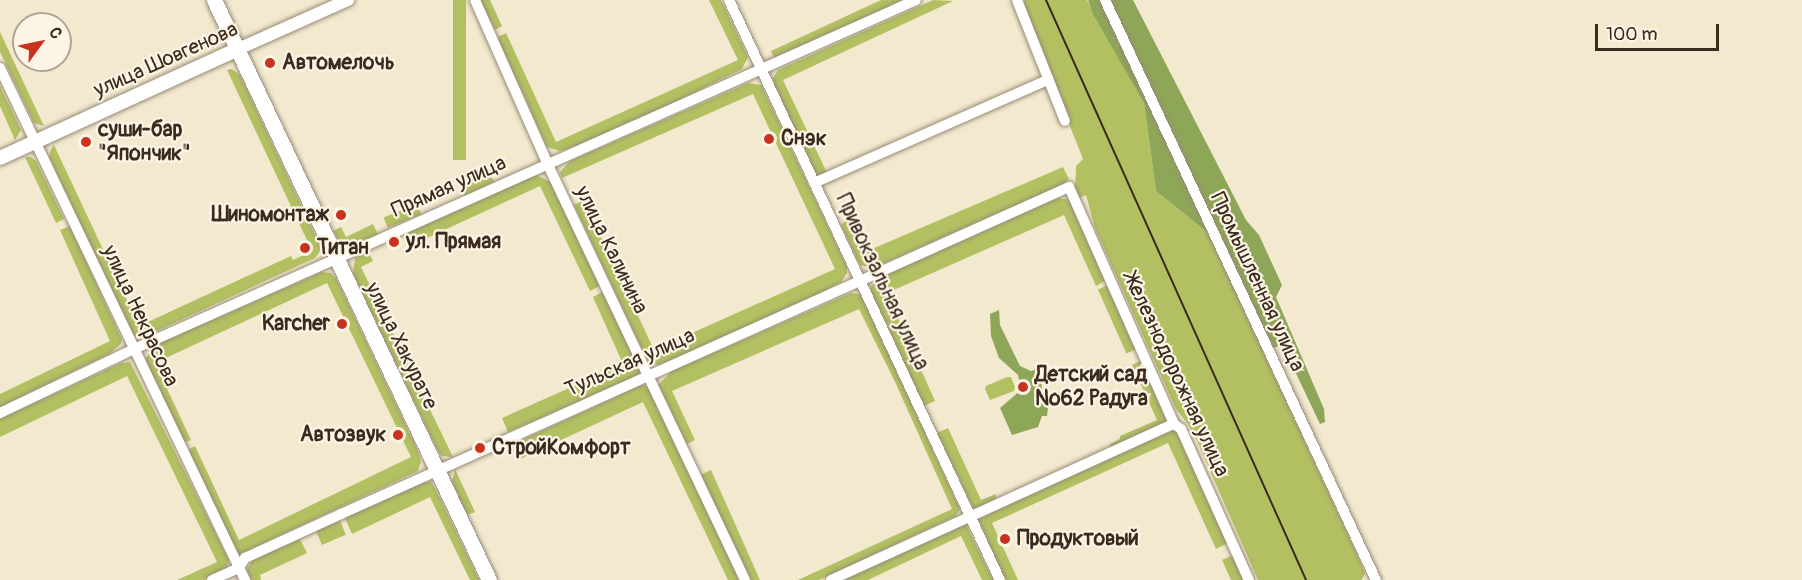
<!DOCTYPE html>
<meta charset="utf-8">
<style>
body{margin:0}
#map{position:relative;width:1802px;height:580px;overflow:hidden;background:#f3e9cf;font-family:Pangolin,sans-serif}
div>[style]{position:absolute}
[style*='--x']{left:calc(var(--x)*1px);top:calc(var(--y)*1px);width:calc(var(--w)*1px);rotate:calc(var(--a)*1deg)}
.green>*{inset:0;background:#b3c062;transform-origin:0 0}
.forest>*{inset:0;background:#8ea658}
.roads{filter:drop-shadow(0 0 2px #978a76) drop-shadow(0 0 2px #978a76)}
.minor>*{height:10px;margin:-5px;padding:0 5px;transform-origin:5px;border-radius:5px;background:#fff}
.tertiary>*{height:12px;margin:-6px;padding:0 6px;transform-origin:6px;border-radius:6px;background:#fff}
.secondary>*{height:14px;margin:-7px;padding:0 7px;transform-origin:7px;border-radius:7px;background:#fff}
.primary>*{height:15px;margin:-7.5px;padding:0 7.5px;transform-origin:7.5px;border-radius:7.5px;background:#fff}
.rail>*{height:2px;margin:-1px;padding:0 1px;transform-origin:1px;border-radius:1px;background:#3b2a1e}
.dots>*{width:16px;height:16px;translate:-50% -50%;box-sizing:border-box;border:3px solid #fcf5e5;border-radius:50%}
span{translate:-50% -50%;white-space:nowrap;text-align:center;line-height:1.15;-webkit-text-stroke:4.5px #fcf5e5;paint-order:stroke}
.street-label{font-size:21px;color:#3b2a1e}
.poi-label{font-size:21px;color:#3b2a1e;font-weight:700}
.left{translate:0 -50%;text-align:left}
.right{translate:-100% -50%;text-align:right}
.north{position:absolute;left:12px;top:12px;width:60px;height:60px;box-sizing:border-box;background:#fcf5e5;border:2px solid #afa495;border-radius:50%;rotate:57deg;font-size:16px;font-weight:700;line-height:24px;text-align:center;color:#3b2a1e}
.north::after{content:'';display:block;margin:auto;width:21px;height:27px;background:#c8321e;clip-path:polygon(50% 0,100% 100%,50% 72%,0 100%)}
.scale{position:absolute;left:1595px;top:24px;width:124px;height:27px;box-sizing:border-box;border:3px solid #3b2a1e;border-top:0;padding-left:8px;font-size:18px;line-height:21px;white-space:nowrap;color:#3b2a1e;-webkit-text-stroke:4px #fcf5e5;paint-order:stroke}
</style>
<div id="map">
<div class="green">
<i style="left:453px;top:0;width:13px;height:160px"></i>
<i style="clip-path:polygon(480px 0,490px 0,502px 26px,495px 30px)"></i>
<i style="clip-path:polygon(709px 0,721px 0,748px 57px,742px 69px,665px 107px,576px 146px,560px 151px,547px 147px,497px 37px,506px 33px,556px 142px,738px 60px)"></i>
<i style="clip-path:polygon(881px 0,906px 0,774px 58px,771px 51px)"></i>
<i style="clip-path:polygon(933px 0,953px 1px,783px 80px,828px 175px,816px 174px,773px 85px,773px 78px,778px 70px)"></i>
<i style="clip-path:polygon(1024px 0,1087px 0,1144px 103px,1156px 191px,1208px 233px,1352px 543px,1365px 573px,1362px 580px,1258px 580px,1198px 443px,1188px 424px,1176px 409px,1095px 228px,1086px 195px,1079px 198px,1075px 193px,1076px 166px,1083px 159px,1025px 13px)"></i>
<i style="clip-path:polygon(0 32px,44px 126px,34px 123px,0 52px)"></i>
<i style="clip-path:polygon(232px 69px,240px 75px,321px 248px,319px 253px,315px 258px,150px 334px,138px 337px,133px 335px,49px 157px,51px 149px,54px 145px,139px 326px,291px 256px,293px 260px,312px 251px,227px 70px)"></i>
<i style="clip-path:polygon(748px 83px,761px 85px,847px 267px,847px 273px,841px 282px,821px 293px,661px 365px,654px 364px,647px 360px,574px 205px,584px 200px,654px 350px,835px 269px,753px 94px,562px 178px,560px 172px,570px 161px)"></i>
<i style="clip-path:polygon(0 86px,21px 130px,15px 140px,0 106px)"></i>
<i style="clip-path:polygon(25px 157px,31px 157px,36px 161px,64px 219px,56px 223px)"></i>
<i style="clip-path:polygon(1063px 167px,1069px 179px,1065px 184px,873px 268px,860px 265px,841px 225px,849px 217px,865px 252px)"></i>
<i style="left:489px;top:172px;width:11px;height:32px;rotate:63deg"></i>
<i style="clip-path:polygon(536px 175px,553px 183px,600px 284px,598px 287px,590px 291px,540px 186px,414px 244px,408px 233px)"></i>
<i style="clip-path:polygon(1058px 198px,1071px 200px,1106px 280px,1096px 286px,1064px 215px,887px 293px,935px 401px,924px 406px,871px 292px,871px 286px,881px 277px)"></i>
<i style="left:417px;top:204px;width:11px;height:36px;rotate:68deg"></i>
<i style="clip-path:polygon(373px 224px,378px 234px,348px 246px,340px 242px,333px 231px,341px 227px,346px 237px)"></i>
<i style="clip-path:polygon(70px 226px,122px 340px,121px 344px,109px 354px,0 407px,0 394px,110px 341px,60px 230px)"></i>
<i style="clip-path:polygon(368px 251px,373px 261px,361px 267px,453px 457px,442px 456px,438px 451px,353px 274px,355px 258px)"></i>
<i style="clip-path:polygon(322px 272px,331px 273px,336px 278px,417px 449px,421px 462px,418px 471px,240px 554px,236px 553px,186px 451px,195px 446px,239px 540px,411px 457px,327px 283px,155px 363px,191px 440px,182px 444px,145px 360px,153px 346px)"></i>
<i style="left:1108px;top:285px;width:70px;height:11px;rotate:66deg"></i>
<i style="clip-path:polygon(604px 291px,639px 365px,640px 373px,636px 377px,508px 432px,502px 418px,623px 364px,593px 297px)"></i>
<i style="clip-path:polygon(851px 293px,860px 294px,863px 299px,960px 509px,956px 516px,819px 580px,798px 580px,952px 509px,896px 384px,859px 309px,672px 391px,695px 440px,687px 444px,658px 385px,672px 371px)"></i>
<i style="clip-path:polygon(1142px 360px,1167px 421px,1111px 448px,1110px 444px,1120px 439px,1120px 436px,1157px 420px,1132px 365px)"></i>
<i style="clip-path:polygon(130px 362px,229px 560px,226px 570px,204px 580px,177px 580px,217px 562px,127px 376px,0 437px,0 419px,121px 363px)"></i>
<i style="clip-path:polygon(1007px 377px,1011px 377px,1015px 387px,1014px 391px,990px 400px,985px 389px,986px 386px)"></i>
<i style="clip-path:polygon(642px 385px,649px 388px,740px 580px,728px 580px,643px 402px,518px 460px,511px 445px)"></i>
<i style="clip-path:polygon(948px 428px,981px 500px,996px 494px,996px 499px,976px 509px,972px 506px,937px 433px)"></i>
<i style="clip-path:polygon(1168px 430px,1178px 432px,1228px 543px,1216px 549px,1168px 443px,992px 523px,1018px 580px,1005px 580px,978px 519px)"></i>
<i style="clip-path:polygon(455px 469px,475px 512px,467px 515px,452px 482px)"></i>
<i style="left:711px;top:470px;width:121px;height:11px;rotate:66deg"></i>
<i style="clip-path:polygon(423px 482px,431px 482px,436px 490px,479px 580px,470px 580px,430px 497px,352px 534px,345px 518px)"></i>
<i style="left:340px;top:521px;width:15px;height:26px;rotate:67deg"></i>
<i style="clip-path:polygon(965px 523px,993px 580px,982px 580px,961px 536px,868px 580px,840px 580px)"></i>
<i style="clip-path:polygon(300px 539px,307px 553px,260px 575px,261px 580px,251px 580px,247px 570px,252px 560px)"></i>
<i style="clip-path:polygon(1231px 556px,1234px 557px,1244px 580px,1231px 580px,1222px 560px)"></i>
</div>
<div class="forest">
<i style="clip-path:polygon(1088px 0,1133px 0,1246px 220px,1259px 235px,1282px 285px,1276px 297px,1324px 409px,1325px 422px,1320px 424px,1283px 346px,1262px 349px,1208px 233px,1156px 191px,1144px 103px,1093px 14px)"></i>
<i style="clip-path:polygon(999px 310px,1000px 325px,1020px 366px,1031px 371px,1045px 366px,1048px 371px,1041px 382px,1044px 402px,1048px 408px,1047px 416px,1042px 416px,1038px 427px,1012px 435px,1000px 408px,1021px 390px,1018px 375px,999px 358px,991px 336px,990px 314px)"></i>
</div>
<div class="roads">
<div class="minor">
<i style="--x:475;--y:0;--w:180;--a:66.1"></i>
<i style="--x:548;--y:165;--w:459;--a:64.6"></i>
<i style="--x:729;--y:0;--w:640;--a:64.96"></i>
<i style="--x:1017;--y:0;--w:130;--a:68.4"></i>
<i style="--x:1105;--y:0;--w:640;--a:64.96"></i>
<i style="--x:0;--y:68;--w:568;--a:64.43"></i>
<i style="--x:814;--y:183;--w:256;--a:-23.8"></i>
<i style="--x:0;--y:413;--w:148;--a:-25.5"></i>
<i style="--x:134;--y:349;--w:856;--a:-24.05"></i>
<i style="--x:212;--y:580;--w:30;--a:-24"></i>
<i style="--x:239;--y:568;--w:12;--a:-59"></i>
<i style="--x:245;--y:558;--w:106;--a:-24.6"></i>
<i style="--x:341;--y:514;--w:798;--a:-24.19"></i>
<i style="--x:1069;--y:187;--w:259;--a:66.1"></i>
<i style="--x:1174;--y:424;--w:9;--a:36"></i>
<i style="--x:1181;--y:429;--w:166;--a:65.8"></i>
<i style="--x:831;--y:580;--w:377;--a:-24.5"></i>
</div>
<div class="tertiary">
<i style="--x:236;--y:50;--w:123;--a:-24.1"></i>
</div>
<div class="secondary">
<i style="--x:0;--y:158;--w:260;--a:-24.6"></i>
</div>
<div class="primary">
<i style="--x:214;--y:0;--w:642;--a:64.63"></i>
</div>
</div>
<div class="rail">
<i style="--x:1046;--y:0;--w:636;--a:65.85"></i>
</div>
<div class="dots">
<i style="left:270px;top:63px;background:#c8321e"></i>
<i style="left:769px;top:139px;background:#c8321e"></i>
<i style="left:86px;top:142px;background:#c8321e"></i>
<i style="left:341px;top:215px;background:#c8321e"></i>
<i style="left:394px;top:242px;background:#c8321e"></i>
<i style="left:305px;top:248px;background:#c8321e"></i>
<i style="left:342px;top:324px;background:#c8321e"></i>
<i style="left:1023px;top:387px;background:#c8321e"></i>
<i style="left:398px;top:435px;background:#c8321e"></i>
<i style="left:480px;top:448px;background:#c8321e"></i>
<i style="left:1005px;top:539px;background:#c8321e"></i>
</div>
<div class="street-label">
<span style="left:166px;top:60px;rotate:-24deg">улица Шовгенова</span>
<span style="left:449px;top:187px;rotate:-24deg">Прямая улица</span>
<span style="left:611px;top:250px;rotate:64deg">улица Калинина</span>
<span style="left:882px;top:282px;rotate:65deg">Привокзальная улица</span>
<span style="left:1257px;top:282px;rotate:65deg">Промышленная улица</span>
<span style="left:140px;top:316px;rotate:65deg">улица Некрасова</span>
<span style="left:401px;top:346px;rotate:64deg">улица Хакурате</span>
<span style="left:630px;top:363px;rotate:-24deg">Тульская улица</span>
<span style="left:1176px;top:375px;rotate:65deg">Железнодорожная улица</span>
</div>
<div class="poi-label">
<span class="left" style="left:282px;top:63px">Автомелочь</span>
<span class="left" style="left:98px;top:142px">суши-бар<br>"Япончик"</span>
<span class="left" style="left:781px;top:139px">Снэк</span>
<span class="right" style="left:329px;top:215px">Шиномонтаж</span>
<span class="left" style="left:406px;top:242px">ул. Прямая</span>
<span class="left" style="left:317px;top:248px">Титан</span>
<span class="right" style="left:330px;top:324px">Karcher</span>
<span class="left" style="left:1035px;top:387px">Детский сад<br>№62 Радуга</span>
<span class="right" style="left:386px;top:435px">Автозвук</span>
<span class="left" style="left:492px;top:448px">СтройКомфорт</span>
<span class="left" style="left:1017px;top:539px">Продуктовый</span>
</div>
<div class="north">С</div>
<div class="scale">100 m</div>
</div>
